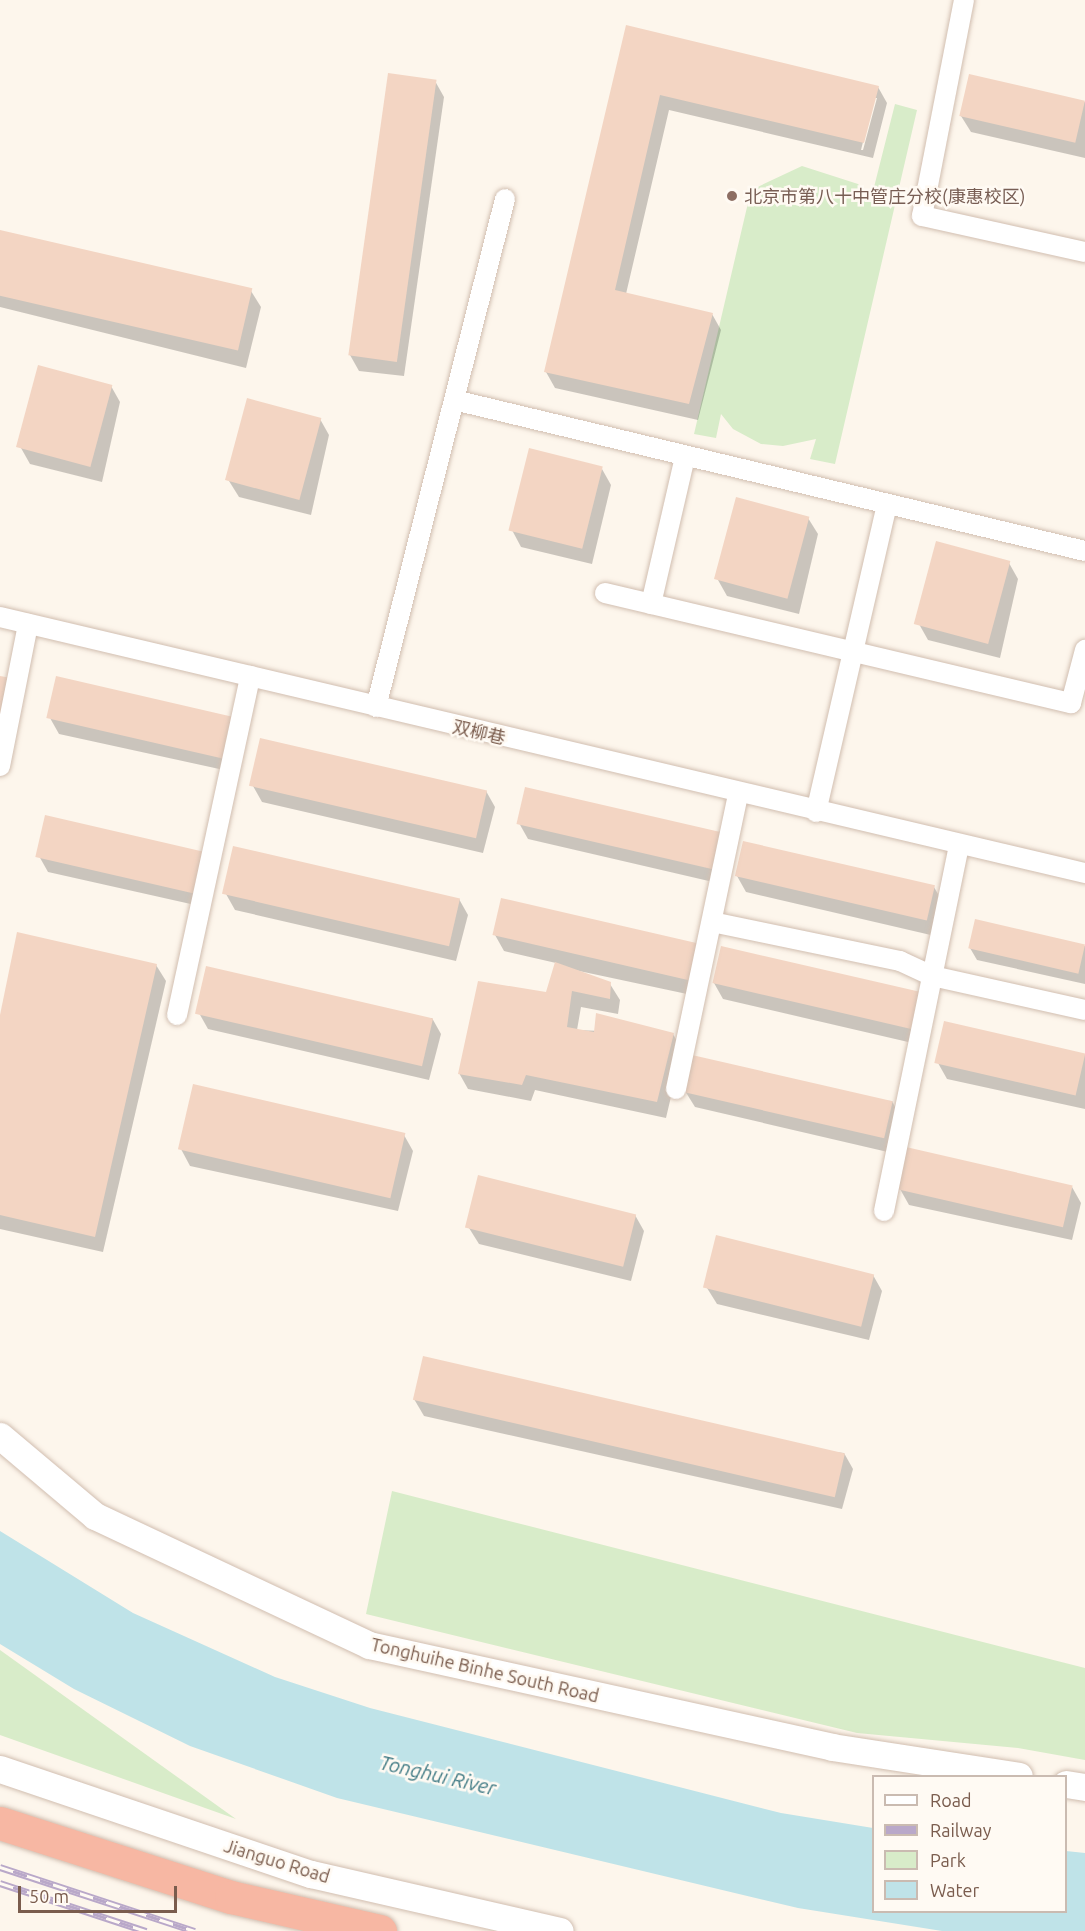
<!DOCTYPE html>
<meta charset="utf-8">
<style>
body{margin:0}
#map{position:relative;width:1085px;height:1931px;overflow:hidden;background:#fdf6ec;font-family:Ubuntu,"Noto Sans SC",sans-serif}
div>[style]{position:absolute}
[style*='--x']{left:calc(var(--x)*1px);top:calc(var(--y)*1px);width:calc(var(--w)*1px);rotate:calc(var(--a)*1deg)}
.green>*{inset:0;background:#d8ecc9}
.water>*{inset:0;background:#bfe3e8}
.shadow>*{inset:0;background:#0003}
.building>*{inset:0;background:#f3d5c3;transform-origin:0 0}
.roads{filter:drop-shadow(0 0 2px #d1beb0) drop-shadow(0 0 2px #d1beb0)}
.street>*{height:20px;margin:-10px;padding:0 10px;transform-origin:10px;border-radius:10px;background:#fff}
.secondary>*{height:27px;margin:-13.5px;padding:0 13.5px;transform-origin:13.5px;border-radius:13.5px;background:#fff}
.highway>*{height:33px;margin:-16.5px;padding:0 16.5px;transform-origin:16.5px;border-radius:16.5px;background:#f7b7a3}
.rail>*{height:7px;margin-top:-3.5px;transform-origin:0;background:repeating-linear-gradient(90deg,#fffaf3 0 14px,#b9a8c9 0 28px);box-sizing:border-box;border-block:2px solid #b9a8c9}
.dots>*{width:16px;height:16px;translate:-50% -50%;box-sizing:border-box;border:3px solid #fffaf3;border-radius:50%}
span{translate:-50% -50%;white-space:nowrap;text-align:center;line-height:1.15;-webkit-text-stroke:5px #fffaf3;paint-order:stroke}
.education-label{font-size:18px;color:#785e54}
.left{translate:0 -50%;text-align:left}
.street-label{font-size:18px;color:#7a5c4d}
.water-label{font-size:20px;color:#437c86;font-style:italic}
.legend{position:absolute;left:872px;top:1775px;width:195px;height:138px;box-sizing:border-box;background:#fffaf3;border:2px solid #cabbb1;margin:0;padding:8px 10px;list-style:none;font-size:18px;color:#7a5c4d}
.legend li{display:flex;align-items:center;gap:12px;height:30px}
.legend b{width:30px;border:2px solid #cabbb1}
.scale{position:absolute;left:18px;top:1886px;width:159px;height:27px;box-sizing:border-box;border:3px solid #7a5c4d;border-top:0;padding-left:8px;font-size:18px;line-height:21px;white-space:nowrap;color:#7a5c4d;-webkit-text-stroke:4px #fffaf3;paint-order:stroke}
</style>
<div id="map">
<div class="green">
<i style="clip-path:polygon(895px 104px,917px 110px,835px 464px,810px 459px,816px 439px,783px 446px,761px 444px,733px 429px,721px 414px,716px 438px,694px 434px,751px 190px,802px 166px,858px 184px,871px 199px)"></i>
<i style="clip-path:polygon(392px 1491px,1085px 1668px,1085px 1760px,1018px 1748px,857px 1733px,366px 1614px)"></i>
<i style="clip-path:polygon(0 1650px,236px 1819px,0 1735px)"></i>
</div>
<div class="water">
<i style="clip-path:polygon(0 1531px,133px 1613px,275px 1677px,370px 1708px,781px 1813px,873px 1828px,874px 1912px,1066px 1912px,1066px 1851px,1085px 1853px,1085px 1931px,942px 1931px,798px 1908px,337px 1798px,190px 1746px,74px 1689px,0 1644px)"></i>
</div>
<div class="shadow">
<i style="clip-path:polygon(evenodd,627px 27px,878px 87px,887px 103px,873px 158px,669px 110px,626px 294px,712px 314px,721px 330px,698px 420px,555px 388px,546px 372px,627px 27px,874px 98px,877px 98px,863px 150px,861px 150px,874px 98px)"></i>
<i style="clip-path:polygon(435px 81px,444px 97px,404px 376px,359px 371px,350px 355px)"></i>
<i style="clip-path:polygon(1085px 102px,1085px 158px,971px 132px,961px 116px)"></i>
<i style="clip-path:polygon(0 232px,251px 291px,261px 307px,246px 368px,0 307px)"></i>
<i style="clip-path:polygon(111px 386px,120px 402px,102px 482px,30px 464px,21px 448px)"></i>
<i style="clip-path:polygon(320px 419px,329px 435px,311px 515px,239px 497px,229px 481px)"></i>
<i style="clip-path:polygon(602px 469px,611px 485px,592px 564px,521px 547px,512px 530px)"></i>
<i style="clip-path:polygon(808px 518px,818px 534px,799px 614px,727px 596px,718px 580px)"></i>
<i style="clip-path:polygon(1009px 563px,1018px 579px,1000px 658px,928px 640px,919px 624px)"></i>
<i style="clip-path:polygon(50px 718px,232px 719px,233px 772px,59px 734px)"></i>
<i style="clip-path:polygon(253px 786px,486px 791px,495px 807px,483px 853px,262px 802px)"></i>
<i style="clip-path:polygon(519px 823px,725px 833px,726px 885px,528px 839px)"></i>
<i style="clip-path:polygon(204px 854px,204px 907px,48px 872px,39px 856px)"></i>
<i style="clip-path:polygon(737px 876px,934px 887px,943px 903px,935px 936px,746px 892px)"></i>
<i style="clip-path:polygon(226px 894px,459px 899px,468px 915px,456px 961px,235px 910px)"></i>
<i style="clip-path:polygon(495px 935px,701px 945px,701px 997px,565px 968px,610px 984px,620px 1000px,618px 1014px,581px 1007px,577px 1030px,673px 1034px,682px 1050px,666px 1118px,535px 1090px,531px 1101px,468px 1089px,459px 1073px,547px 994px,556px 963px,504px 951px)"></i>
<i style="clip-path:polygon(1085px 946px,1085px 984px,977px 960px,970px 948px)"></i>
<i style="clip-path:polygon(156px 965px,166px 981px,103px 1252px,0 1229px,0 1022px)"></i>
<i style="clip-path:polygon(714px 983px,920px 993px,921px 1045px,723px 999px)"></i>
<i style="clip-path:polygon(199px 1013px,432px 1018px,441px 1034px,429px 1080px,208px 1029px)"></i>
<i style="clip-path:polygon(1085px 1055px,1085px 1109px,947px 1079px,938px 1063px)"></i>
<i style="clip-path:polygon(685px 1091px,892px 1101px,901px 1118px,892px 1153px,695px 1107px)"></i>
<i style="clip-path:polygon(404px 1135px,413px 1151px,398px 1211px,190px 1166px,181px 1149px)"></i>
<i style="clip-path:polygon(1072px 1187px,1081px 1203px,1072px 1240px,909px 1205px,900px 1189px)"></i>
<i style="clip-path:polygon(635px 1215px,644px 1231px,631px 1281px,479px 1244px,469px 1228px)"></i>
<i style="clip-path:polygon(873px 1275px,882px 1291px,869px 1340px,717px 1304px,707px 1288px)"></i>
<i style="clip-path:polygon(414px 1399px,844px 1453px,853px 1469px,842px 1509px,424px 1416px)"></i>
</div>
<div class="building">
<i style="clip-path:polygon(626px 25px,879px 86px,864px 143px,660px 95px,615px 290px,713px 313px,689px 404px,544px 372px)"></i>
<i style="left:388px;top:73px;width:49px;height:285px;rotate:8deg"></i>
<i style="left:969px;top:74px;width:119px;height:43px;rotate:13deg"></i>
<i style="left:0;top:230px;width:259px;height:64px;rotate:13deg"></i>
<i style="left:38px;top:365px;width:77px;height:85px;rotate:15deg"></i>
<i style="left:247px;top:398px;width:77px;height:85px;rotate:15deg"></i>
<i style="left:529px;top:448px;width:76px;height:85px;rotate:14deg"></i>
<i style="left:736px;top:497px;width:76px;height:85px;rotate:15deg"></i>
<i style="left:936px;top:541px;width:77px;height:86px;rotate:15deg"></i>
<i style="clip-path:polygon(0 676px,11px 678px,0 722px)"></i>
<i style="left:56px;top:676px;width:182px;height:43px;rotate:13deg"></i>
<i style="left:260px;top:738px;width:233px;height:49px;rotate:13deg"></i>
<i style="left:525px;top:787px;width:206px;height:38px;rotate:13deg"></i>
<i style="left:45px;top:815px;width:164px;height:43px;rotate:13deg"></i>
<i style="left:743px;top:841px;width:197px;height:36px;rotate:13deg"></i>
<i style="left:233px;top:846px;width:233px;height:49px;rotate:13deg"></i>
<i style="left:501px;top:898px;width:206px;height:38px;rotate:13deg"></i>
<i style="left:975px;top:919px;width:113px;height:30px;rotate:13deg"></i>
<i style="clip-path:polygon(17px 932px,157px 964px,95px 1237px,0 1215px,0 1015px)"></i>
<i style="left:721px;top:946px;width:205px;height:38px;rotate:13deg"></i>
<i style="clip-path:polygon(555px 962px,611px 982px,610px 999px,572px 991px,567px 1027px,594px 1032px,596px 1013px,674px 1033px,657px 1102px,526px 1075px,522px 1085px,458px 1074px,478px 981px,546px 992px)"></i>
<i style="left:206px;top:966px;width:233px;height:49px;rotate:13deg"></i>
<i style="left:944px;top:1021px;width:145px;height:43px;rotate:13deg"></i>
<i style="left:692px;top:1055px;width:206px;height:38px;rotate:13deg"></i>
<i style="left:193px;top:1084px;width:218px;height:67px;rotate:13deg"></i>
<i style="left:906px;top:1147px;width:171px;height:43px;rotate:13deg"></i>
<i style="left:478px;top:1175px;width:163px;height:54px;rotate:14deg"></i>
<i style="left:716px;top:1235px;width:163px;height:54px;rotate:14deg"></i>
<i style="left:423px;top:1356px;width:433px;height:45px;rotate:13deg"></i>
</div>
<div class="roads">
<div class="street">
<i style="--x:964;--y:0;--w:220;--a:101"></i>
<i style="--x:922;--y:216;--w:167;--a:12.5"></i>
<i style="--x:454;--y:400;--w:649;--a:13.46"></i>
<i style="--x:605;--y:593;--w:479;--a:13.3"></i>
<i style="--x:1071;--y:703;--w:55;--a:-75.2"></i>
<i style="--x:651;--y:604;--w:151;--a:-77"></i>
<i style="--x:0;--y:617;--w:1115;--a:13.28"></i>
<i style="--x:376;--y:707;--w:524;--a:-75.75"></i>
<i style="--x:0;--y:766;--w:145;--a:-78.8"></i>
<i style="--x:816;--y:812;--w:315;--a:-77"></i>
<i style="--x:712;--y:922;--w:192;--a:11.7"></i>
<i style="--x:900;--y:961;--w:35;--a:25"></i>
<i style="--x:932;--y:976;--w:157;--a:12.5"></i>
<i style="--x:177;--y:1015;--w:347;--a:-77.8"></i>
<i style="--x:676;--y:1089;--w:301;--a:-78.1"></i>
<i style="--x:884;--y:1211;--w:374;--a:-78.4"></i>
</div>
<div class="secondary">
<i style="--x:0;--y:1436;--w:124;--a:40.1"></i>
<i style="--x:95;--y:1516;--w:303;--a:25.2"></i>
<i style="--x:369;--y:1645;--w:474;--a:12.4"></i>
<i style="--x:832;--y:1747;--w:189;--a:8.8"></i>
<i style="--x:0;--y:1769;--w:328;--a:18.7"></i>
<i style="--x:311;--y:1874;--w:255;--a:12.9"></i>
<i style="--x:1066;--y:1784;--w:19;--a:9"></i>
</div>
<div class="highway">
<i style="--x:0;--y:1823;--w:243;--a:17.8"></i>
<i style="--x:231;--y:1897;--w:153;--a:12.9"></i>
</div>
</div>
<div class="rail">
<i style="--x:0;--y:1867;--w:205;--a:18.2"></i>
<i style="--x:0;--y:1883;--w:154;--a:18.2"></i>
</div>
<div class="dots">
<i style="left:732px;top:196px;background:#8d6e63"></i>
</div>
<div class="education-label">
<span class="left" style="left:744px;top:196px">北京市第八十中管庄分校(康惠校区)</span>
</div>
<div class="street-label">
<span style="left:479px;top:732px;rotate:13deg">双柳巷</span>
<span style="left:485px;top:1670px;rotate:13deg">Tonghuihe Binhe South Road</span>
<span style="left:277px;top:1861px;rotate:17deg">Jianguo Road</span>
</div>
<div class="water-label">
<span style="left:438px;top:1775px;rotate:13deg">Tonghui River</span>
</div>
<ul class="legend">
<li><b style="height:8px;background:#fff"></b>Road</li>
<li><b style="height:8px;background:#b9a8c9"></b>Railway</li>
<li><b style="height:16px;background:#d8ecc9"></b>Park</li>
<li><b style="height:16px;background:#bfe3e8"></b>Water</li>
</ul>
<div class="scale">50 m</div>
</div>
